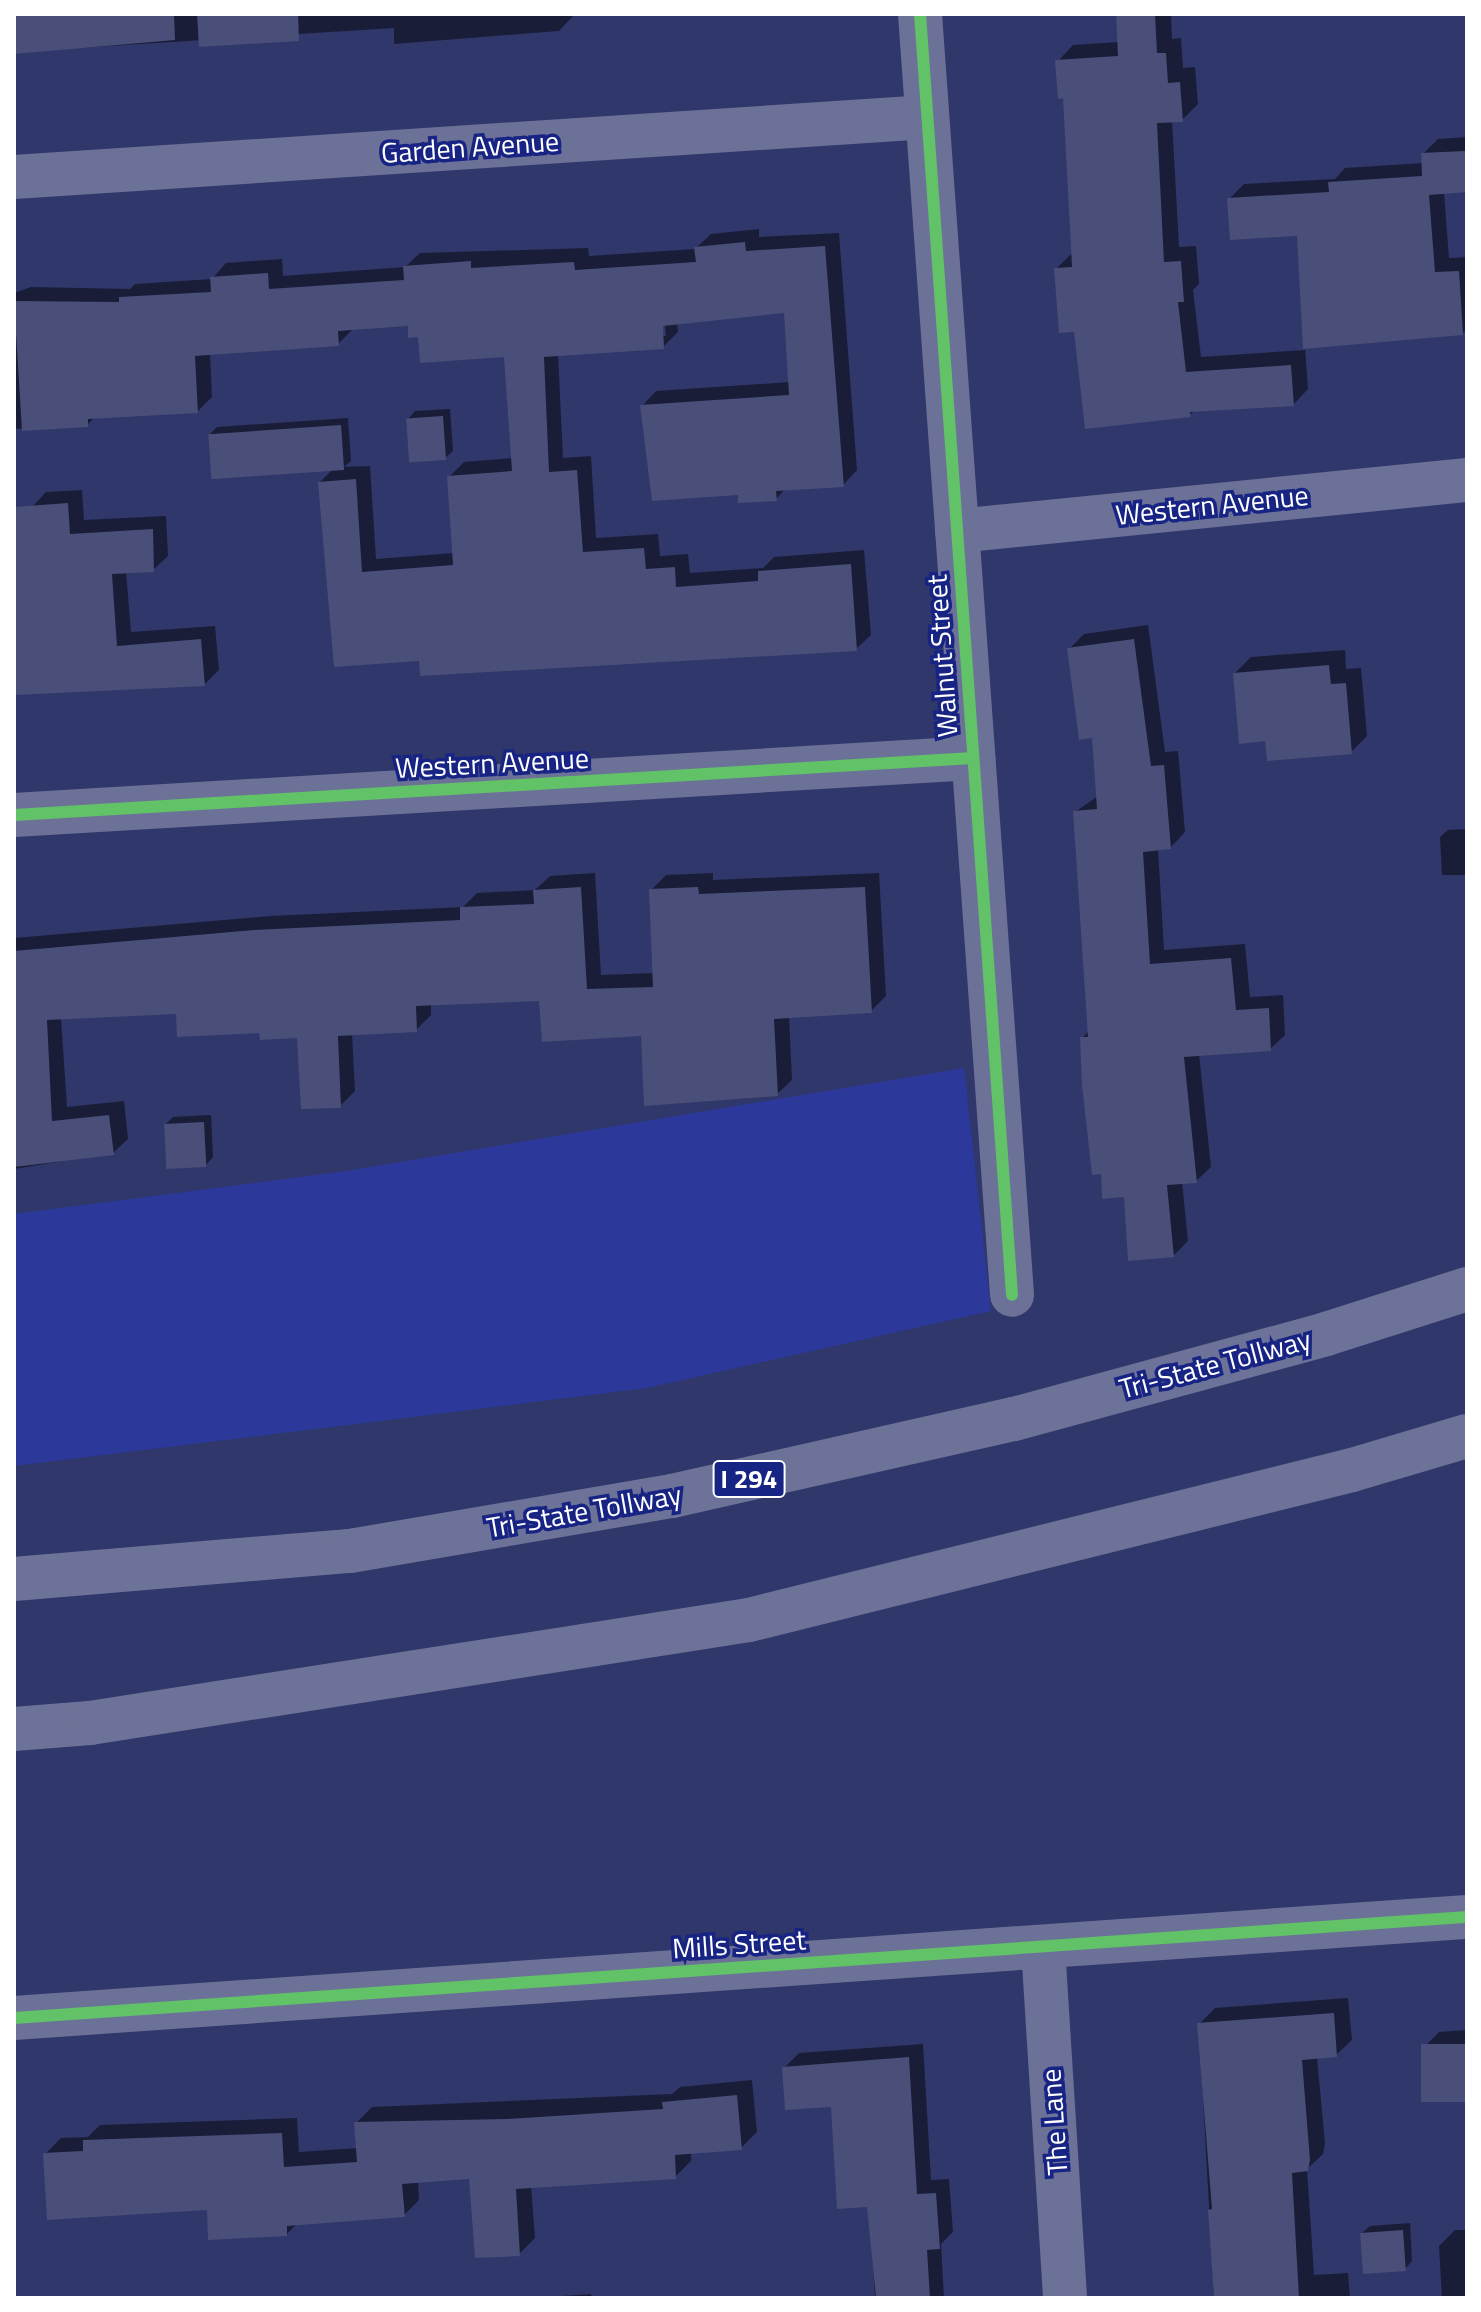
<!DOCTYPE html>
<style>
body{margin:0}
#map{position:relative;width:1481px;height:2312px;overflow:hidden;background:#30376a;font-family:"Titillium Web",sans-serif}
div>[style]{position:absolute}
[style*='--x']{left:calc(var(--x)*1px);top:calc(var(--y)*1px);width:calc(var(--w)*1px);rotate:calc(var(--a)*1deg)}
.green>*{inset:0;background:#2c399b}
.shadow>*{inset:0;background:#0007}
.building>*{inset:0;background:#494f78;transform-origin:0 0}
.minor>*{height:44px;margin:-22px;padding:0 22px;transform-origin:22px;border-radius:22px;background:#6c7198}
.highway>*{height:44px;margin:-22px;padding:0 22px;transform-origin:22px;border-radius:22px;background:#6d7398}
.cycleway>*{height:12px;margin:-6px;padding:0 6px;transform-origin:6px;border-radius:6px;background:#61c268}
span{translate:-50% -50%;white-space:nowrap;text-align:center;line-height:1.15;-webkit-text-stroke:7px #182483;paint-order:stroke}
.shield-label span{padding:2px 6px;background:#182483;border:2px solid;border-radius:6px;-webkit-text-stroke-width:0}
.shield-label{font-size:26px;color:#fff;font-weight:700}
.street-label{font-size:28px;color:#fff}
.frame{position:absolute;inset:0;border:16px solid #fff;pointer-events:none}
</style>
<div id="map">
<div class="green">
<i style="clip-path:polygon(964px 1068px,991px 1311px,647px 1388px,14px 1466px,14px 1214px,346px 1171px)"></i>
</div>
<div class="shadow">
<i style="clip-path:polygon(14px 14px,573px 14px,573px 16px,559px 31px,394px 44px,394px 28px,14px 52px)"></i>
<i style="clip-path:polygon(1118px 14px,1171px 14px,1172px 39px,1181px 38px,1183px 68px,1195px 67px,1198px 104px,1182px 120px,1172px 120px,1179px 247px,1196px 246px,1199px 284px,1193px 290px,1201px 357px,1305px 350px,1298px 233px,1229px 199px,1244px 184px,1335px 179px,1345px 168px,1423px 163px,1423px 154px,1438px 139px,1467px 137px,1467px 190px,1444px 192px,1449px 258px,1467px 257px,1467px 329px,1462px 334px,1305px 347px,1308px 389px,1293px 405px,1195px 410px,1190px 415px,1076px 330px,1056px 269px,1073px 252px,1065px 96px,1058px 61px,1073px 45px,1119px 42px)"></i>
<i style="clip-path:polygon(evenodd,759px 229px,759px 237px,839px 233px,857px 470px,843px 485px,786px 488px,776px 499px,740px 493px,642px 406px,656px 391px,790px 382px,786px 311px,677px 322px,678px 332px,663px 347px,558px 354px,563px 458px,591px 456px,596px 538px,658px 534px,660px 556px,688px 554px,690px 573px,763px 568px,774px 557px,864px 550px,871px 635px,856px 649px,421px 658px,336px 665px,320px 482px,333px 469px,210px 434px,217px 427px,348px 418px,351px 461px,344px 467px,370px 466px,376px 559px,454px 553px,449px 477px,464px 462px,513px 458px,506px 355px,420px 335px,409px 324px,353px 329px,338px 344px,210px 353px,212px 397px,198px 411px,95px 417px,87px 425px,14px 429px,14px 293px,31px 287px,130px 289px,135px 284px,212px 279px,226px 263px,282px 259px,283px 276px,405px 267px,420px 253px,588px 248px,589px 256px,695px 249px,711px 234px,759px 229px,664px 316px,666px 336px,662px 336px,664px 316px)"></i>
<i style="clip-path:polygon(450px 409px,453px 451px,445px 458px,408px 419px,415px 411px)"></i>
<i style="clip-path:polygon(82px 490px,84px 520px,166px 516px,168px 556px,153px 570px,126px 571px,131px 632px,215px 626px,219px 670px,204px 685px,14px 693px,14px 555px,32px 507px,46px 492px)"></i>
<i style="clip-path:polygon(1148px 625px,1165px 752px,1178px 751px,1185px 832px,1171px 847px,1158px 848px,1164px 950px,1245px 944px,1250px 997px,1283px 995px,1285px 1035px,1270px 1049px,1199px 1054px,1211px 1167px,1196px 1181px,1182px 1182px,1188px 1241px,1173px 1256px,1125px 1195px,1082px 1038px,1090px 1030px,1075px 812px,1098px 796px,1094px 736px,1069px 649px,1084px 634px)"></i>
<i style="clip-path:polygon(1345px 650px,1346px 669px,1361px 668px,1367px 736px,1351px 752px,1267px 739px,1235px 673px,1251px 657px)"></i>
<i style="clip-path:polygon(1467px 829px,1467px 875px,1442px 875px,1440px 837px,1448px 830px)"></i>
<i style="clip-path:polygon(595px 873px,601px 975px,655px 973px,651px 890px,666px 875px,713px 873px,713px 880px,879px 873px,886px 996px,871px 1011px,789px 1016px,792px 1080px,777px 1094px,643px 1034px,541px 999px,431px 1004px,431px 1015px,416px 1030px,352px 1033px,355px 1091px,340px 1106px,299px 1036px,177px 1012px,61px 1018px,67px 1107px,124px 1101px,128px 1139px,113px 1153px,14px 1169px,14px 938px,271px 916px,463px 907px,477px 893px,535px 890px,550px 876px)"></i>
<i style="clip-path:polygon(211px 1115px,213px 1157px,206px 1165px,166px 1124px,173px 1117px)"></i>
<i style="clip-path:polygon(1348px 1998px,1352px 2040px,1336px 2055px,1317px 2057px,1325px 2143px,1323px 2154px,1307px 2169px,1314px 2275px,1348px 2273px,1350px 2298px,1214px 2298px,1199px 2024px,1215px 2008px)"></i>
<i style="clip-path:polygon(1467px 2030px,1467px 2100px,1423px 2048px,1439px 2032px)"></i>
<i style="clip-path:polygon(923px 2044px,931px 2180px,949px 2179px,953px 2232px,941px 2244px,944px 2298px,875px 2298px,869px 2205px,833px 2105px,784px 2068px,799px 2053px)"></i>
<i style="clip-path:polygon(752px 2080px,757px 2132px,741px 2148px,691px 2152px,691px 2161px,675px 2177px,531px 2186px,535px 2238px,519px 2254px,471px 2177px,418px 2181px,419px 2200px,404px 2215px,298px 2223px,286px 2235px,45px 2154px,61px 2138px,88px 2137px,100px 2125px,297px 2118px,299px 2152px,358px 2148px,356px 2123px,372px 2107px,672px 2094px,680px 2087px)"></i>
<i style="clip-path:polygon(1410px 2223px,1412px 2261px,1405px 2269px,1362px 2233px,1370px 2226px)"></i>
<i style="clip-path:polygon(1455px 2230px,1467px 2230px,1467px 2298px,1442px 2298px,1439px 2246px)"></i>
<i style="clip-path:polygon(591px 2294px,592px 2298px,547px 2298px,548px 2297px)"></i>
</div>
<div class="building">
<i style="clip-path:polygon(14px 14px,174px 14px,175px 40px,14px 54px)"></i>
<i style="clip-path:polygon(197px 14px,298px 14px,299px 41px,199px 47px)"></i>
<i style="clip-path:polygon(1116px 14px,1155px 14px,1157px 53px,1166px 53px,1168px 83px,1180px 82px,1183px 122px,1157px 123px,1164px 262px,1181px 261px,1184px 302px,1178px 302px,1186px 372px,1291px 365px,1294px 406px,1190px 412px,1191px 417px,1085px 429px,1074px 332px,1059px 333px,1054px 268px,1072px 267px,1063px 98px,1058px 99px,1055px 60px,1118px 56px)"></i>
<i style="clip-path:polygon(1465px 151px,1467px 192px,1429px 195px,1435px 272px,1459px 271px,1463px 335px,1303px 349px,1297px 236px,1230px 240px,1227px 198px,1329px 192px,1328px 182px,1422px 176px,1421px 153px)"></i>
<i style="clip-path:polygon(745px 242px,746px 251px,825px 246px,844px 487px,776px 491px,777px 501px,738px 503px,738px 495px,652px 501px,640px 405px,789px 395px,784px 313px,663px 326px,664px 349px,544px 357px,549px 472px,577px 470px,583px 552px,644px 548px,646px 569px,675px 567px,676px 587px,758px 581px,758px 571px,851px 564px,857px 651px,420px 676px,419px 661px,334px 667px,318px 482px,356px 479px,362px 572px,453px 565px,447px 476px,512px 471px,504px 357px,420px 363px,418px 337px,408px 338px,408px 326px,338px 331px,339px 346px,195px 356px,198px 413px,88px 419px,88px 427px,22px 431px,14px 301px,119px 302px,119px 297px,211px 292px,210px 277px,268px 273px,269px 289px,404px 280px,403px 266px,471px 261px,471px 268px,574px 262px,575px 270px,696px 262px,694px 247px)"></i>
<i style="left:443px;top:416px;width:44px;height:37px;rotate:86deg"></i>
<i style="left:341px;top:425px;width:45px;height:133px;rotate:86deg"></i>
<i style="clip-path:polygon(68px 503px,70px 534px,153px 529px,154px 572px,112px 574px,117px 646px,201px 639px,205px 686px,14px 695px,14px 507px)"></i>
<i style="clip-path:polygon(1134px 639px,1151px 766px,1164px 765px,1171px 849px,1143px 852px,1150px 964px,1231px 958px,1236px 1010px,1269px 1008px,1271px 1051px,1184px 1057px,1197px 1183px,1167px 1185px,1174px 1257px,1128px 1261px,1124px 1197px,1102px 1199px,1101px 1174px,1092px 1175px,1082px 1085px,1080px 1037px,1088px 1037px,1073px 811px,1097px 809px,1092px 738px,1079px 740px,1067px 648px)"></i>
<i style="clip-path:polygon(1329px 665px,1331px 684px,1346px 683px,1352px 754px,1267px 761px,1265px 741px,1239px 744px,1233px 673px)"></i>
<i style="clip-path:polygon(581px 887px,587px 989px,653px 987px,649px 889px,698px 887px,699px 894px,865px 887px,872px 1013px,774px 1019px,778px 1096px,644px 1106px,641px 1036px,542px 1042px,539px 1001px,416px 1006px,417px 1032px,338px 1036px,341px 1108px,301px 1109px,297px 1038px,260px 1040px,259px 1033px,177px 1037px,176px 1014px,47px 1020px,52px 1121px,109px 1115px,114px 1155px,14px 1167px,14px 951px,254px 930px,460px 920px,460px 907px,534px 904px,533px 890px)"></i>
<i style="left:204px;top:1122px;width:45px;height:40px;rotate:87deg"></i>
<i style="clip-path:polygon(1334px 2013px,1337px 2057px,1302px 2060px,1310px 2160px,1308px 2171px,1292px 2173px,1299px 2298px,1214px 2298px,1208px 2210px,1212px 2209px,1197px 2023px)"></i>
<i style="left:1467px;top:2044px;width:58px;height:46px;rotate:90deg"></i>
<i style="clip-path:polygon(909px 2057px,917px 2194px,936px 2193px,940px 2249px,927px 2250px,930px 2298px,876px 2298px,867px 2207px,837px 2209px,831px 2107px,785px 2110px,782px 2067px)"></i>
<i style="clip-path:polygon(737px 2095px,742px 2150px,675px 2155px,676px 2179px,516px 2189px,520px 2256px,475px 2258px,469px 2179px,402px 2184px,405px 2217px,287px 2226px,287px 2236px,208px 2240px,207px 2210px,47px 2220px,43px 2153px,83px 2151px,83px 2140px,282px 2133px,284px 2167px,357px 2162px,354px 2122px,507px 2119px,663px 2109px,662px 2102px)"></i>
<i style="left:1403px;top:2230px;width:41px;height:43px;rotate:86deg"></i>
</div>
<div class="minor">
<i style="--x:920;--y:14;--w:1284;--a:85.89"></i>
<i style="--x:14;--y:177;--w:915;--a:-3.76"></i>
<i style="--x:957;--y:531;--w:513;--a:-5.71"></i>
<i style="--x:14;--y:815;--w:961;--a:-3.4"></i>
<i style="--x:1043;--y:1947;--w:352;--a:86.4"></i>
<i style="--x:14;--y:2018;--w:1457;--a:-3.98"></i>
</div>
<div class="highway">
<i style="--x:14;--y:1579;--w:337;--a:-4.8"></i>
<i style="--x:350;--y:1551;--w:327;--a:-9.7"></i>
<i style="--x:672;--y:1496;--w:351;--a:-12.7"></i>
<i style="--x:1014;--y:1419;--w:323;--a:-15.2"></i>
<i style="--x:1326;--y:1334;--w:148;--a:-17.7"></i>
<i style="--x:14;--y:1729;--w:76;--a:-4.5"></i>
<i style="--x:90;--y:1723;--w:667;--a:-8.88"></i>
<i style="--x:749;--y:1620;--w:621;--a:-13.97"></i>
<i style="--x:1352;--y:1470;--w:120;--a:-16.5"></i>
</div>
<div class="cycleway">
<i style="--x:920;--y:14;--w:1284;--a:85.89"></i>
<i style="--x:14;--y:815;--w:961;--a:-3.4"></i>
<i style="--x:14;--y:2018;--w:1457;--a:-3.98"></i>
</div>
<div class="shield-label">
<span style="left:749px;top:1479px">I 294</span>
</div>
<div class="street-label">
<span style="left:470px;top:147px;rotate:-4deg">Garden Avenue</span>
<span style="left:1212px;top:505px;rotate:-6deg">Western Avenue</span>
<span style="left:942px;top:656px;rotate:-94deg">Walnut Street</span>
<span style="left:492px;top:763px;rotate:-3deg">Western Avenue</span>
<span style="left:1215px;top:1364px;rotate:-15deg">Tri-State Tollway</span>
<span style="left:584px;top:1511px;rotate:-10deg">Tri-State Tollway</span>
<span style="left:739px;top:1944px;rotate:-4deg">Mills Street</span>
<span style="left:1054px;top:2122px;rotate:-94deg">The Lane</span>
</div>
<div class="frame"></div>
</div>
